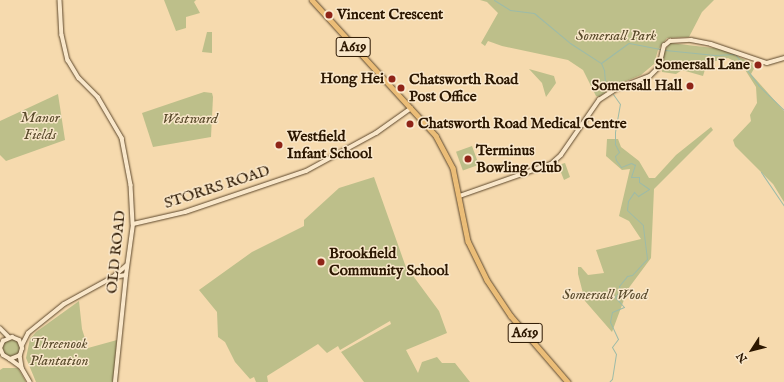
<!DOCTYPE html>
<style>
body{margin:0}
#map{position:relative;width:784px;height:382px;overflow:hidden;background:#f6daae;font-family:"IM FELL English",serif}
div>[style]{position:absolute}
[style*='--x']{left:calc(var(--x)*1px);top:calc(var(--y)*1px);width:calc(var(--w)*1px);rotate:calc(var(--a)*1deg)}
.green>*{inset:0;background:#bdbf8a;transform-origin:0 0}
.round{border-radius:50%}
.stream>*{height:1px;margin:-0.5px;padding:0 0.5px;transform-origin:0.5px;border-radius:0.5px;background:#9dbba8}
.roads{filter:drop-shadow(0 0 1px #5e482c) drop-shadow(0 0 1px #5e482c)}
.tertiary>*{height:3.5px;margin:-1.75px;padding:0 1.75px;transform-origin:1.75px;border-radius:1.75px;background:#f9e7ca}
.secondary>*{height:4px;margin:-2px;padding:0 2px;transform-origin:2px;border-radius:2px;background:#f9e7ca}
.trunk>*{height:4.5px;margin:-2.25px;padding:0 2.25px;transform-origin:2.25px;border-radius:2.25px;background:#ebbd77}
.dots>*{width:11px;height:11px;translate:-50% -50%;box-sizing:border-box;border:2px solid #f9e7ca;border-radius:50%}
span{translate:-50% -50%;white-space:nowrap;text-align:center;line-height:1.15;-webkit-text-stroke:3px #f9e7ca;paint-order:stroke}
.shield-label span{padding:1px 3px;background:#f9e7ca;border:1px solid;border-radius:3px;-webkit-text-stroke-width:0}
.shield-label{font-size:14px;color:#2c1701;font-weight:700}
.poi-label{font-size:15px;color:#2c1701;font-weight:700}
.left{translate:0 -50%;text-align:left}
.right{translate:-100% -50%;text-align:right}
.park-label{font-size:15px;color:#58492a;font-style:italic}
.street-label{font-size:15px;color:#2c1701}
.north{position:absolute;left:732px;top:330px;width:40px;height:40px;-webkit-text-stroke:3px #f9e7ca;paint-order:stroke;rotate:234deg;font-size:11px;font-weight:700;line-height:16px;text-align:center;color:#2c1701}
.north::after{content:'';display:block;margin:auto;width:14px;height:18px;background:#2c1701;clip-path:polygon(50% 0,100% 100%,50% 72%,0 100%)}
</style>
<div id="map">
<div class="green">
<i style="clip-path:polygon(164px 0,196px 0,194px 2px,200px 13px,186px 17px,186px 28px,176px 31px)"></i>
<i style="clip-path:polygon(480px 0,714px 0,702px 12px,689px 37px,667px 38px,658px 50px,654px 64px,641px 75px,614px 86px,599px 97px,596px 96px,583px 70px,568px 60px,502px 46px,488px 41px,485px 46px,481px 43px,498px 13px,487px 2px)"></i>
<i style="clip-path:polygon(207px 32px,212px 32px,212px 53px,202px 52px)"></i>
<i style="clip-path:polygon(670px 43px,722px 49px,756px 65px,751px 74px,784px 111px,784px 202px,773px 184px,735px 146px,733px 140px,751px 121px,750px 115px,757px 103px,756px 87px,742px 65px,728px 58px,707px 63px,703px 76px,682px 70px,676px 74px,662px 72px,663px 53px)"></i>
<i style="clip-path:polygon(529px 69px,554px 76px,556px 83px,546px 97px,542px 83px)"></i>
<i style="clip-path:polygon(204px 92px,212px 93px,213px 97px,211px 137px,153px 147px,142px 113px)"></i>
<i style="clip-path:polygon(58px 94px,65px 140px,6px 161px,0 155px,0 121px)"></i>
<i style="clip-path:polygon(711px 127px,713px 130px,654px 189px,651px 258px,628px 289px,612px 332px,585px 301px,578px 274px,578px 267px,581px 267px,588px 275px,604px 273px,596px 250px,641px 239px,629px 221px,619px 216px,630px 169px,622px 170px,606px 156px,607px 139px,618px 139px,621px 147px,639px 161px,649px 178px,655px 178px,676px 155px)"></i>
<i style="left:472px;top:146px;width:20px;height:17px;rotate:70deg"></i>
<i style="clip-path:polygon(565px 163px,570px 177px,564px 180px,558px 165px)"></i>
<i style="clip-path:polygon(374px 177px,408px 273px,411px 273px,439px 311px,447px 333px,406px 350px,418px 373px,422px 362px,437px 357px,442px 363px,455px 363px,470px 382px,364px 382px,341px 352px,391px 324px,390px 321px,340px 350px,338px 346px,327px 353px,318px 344px,267px 376px,268px 382px,256px 382px,254px 377px,250px 379px,235px 362px,225px 342px,218px 337px,217px 312px,199px 290px,252px 252px,304px 226px,304px 220px,339px 188px)"></i>
<i style="clip-path:polygon(79px 301px,82px 329px,88px 348px,117px 340px,113px 382px,36px 382px,26px 358px,30px 339px,36px 332px)"></i>
<i class="round" style="left:2px;top:339px;width:18px;height:18px"></i>
<i style="clip-path:polygon(3px 368px,18px 368px,26px 382px,0 382px,0 370px)"></i>
</div>
<div class="stream">
<i style="--x:494;--y:0;--w:19;--a:32"></i>
<i style="--x:510;--y:10;--w:24;--a:7"></i>
<i style="--x:534;--y:13;--w:47;--a:39.8"></i>
<i style="--x:570;--y:43;--w:37;--a:33"></i>
<i style="--x:601;--y:63;--w:34;--a:-36"></i>
<i style="--x:629;--y:43;--w:33;--a:11"></i>
<i style="--x:665;--y:50;--w:50;--a:5.7"></i>
<i style="--x:715;--y:55;--w:20;--a:-3"></i>
<i style="--x:735;--y:54;--w:39;--a:53"></i>
<i style="--x:758;--y:85;--w:36;--a:44"></i>
<i style="--x:601;--y:63;--w:8;--a:67"></i>
<i style="--x:604;--y:70;--w:11;--a:85"></i>
<i style="--x:605;--y:81;--w:12;--a:59"></i>
<i style="--x:761;--y:172;--w:41;--a:55.9"></i>
<i style="--x:609;--y:382;--w:4;--a:-45"></i>
<i style="--x:612;--y:379;--w:25;--a:-81"></i>
<i style="--x:616;--y:354;--w:8;--a:-120"></i>
<i style="--x:612;--y:347;--w:10;--a:-53"></i>
<i style="--x:618;--y:339;--w:19;--a:-115"></i>
<i style="--x:610;--y:322;--w:10;--a:-79"></i>
<i style="--x:612;--y:312;--w:13;--a:-23"></i>
<i style="--x:624;--y:307;--w:13;--a:-132"></i>
<i style="--x:615;--y:297;--w:8;--a:-50"></i>
<i style="--x:620;--y:291;--w:5;--a:-101"></i>
<i style="--x:619;--y:286;--w:13;--a:-51"></i>
<i style="--x:627;--y:276;--w:5;--a:-11"></i>
<i style="--x:632;--y:275;--w:22;--a:-47"></i>
<i style="--x:647;--y:259;--w:34;--a:-97"></i>
<i style="--x:643;--y:225;--w:22;--a:-137"></i>
<i style="--x:627;--y:210;--w:9;--a:-84"></i>
<i style="--x:628;--y:201;--w:11;--a:-56"></i>
<i style="--x:634;--y:192;--w:6;--a:45"></i>
<i style="--x:638;--y:196;--w:13;--a:-32"></i>
<i style="--x:649;--y:189;--w:12;--a:-145"></i>
<i style="--x:639;--y:182;--w:5;--a:-90"></i>
<i style="--x:639;--y:177;--w:8;--a:180"></i>
<i style="--x:631;--y:177;--w:13;--a:-72"></i>
<i style="--x:635;--y:165;--w:4;--a:-153"></i>
<i style="--x:631;--y:163;--w:11;--a:158"></i>
<i style="--x:621;--y:167;--w:9;--a:-126"></i>
<i style="--x:616;--y:160;--w:4;--a:-104"></i>
<i style="--x:615;--y:156;--w:6;--a:-45"></i>
<i style="--x:619;--y:152;--w:9;--a:-117"></i>
<i style="--x:615;--y:144;--w:12;--a:-90"></i>
<i style="--x:615;--y:132;--w:28;--a:-80"></i>
<i style="--x:620;--y:104;--w:12;--a:-125"></i>
</div>
<div class="roads">
<div class="tertiary">
<i style="--x:60;--y:0;--w:35;--a:87"></i>
<i style="--x:62;--y:35;--w:26;--a:77"></i>
<i style="--x:68;--y:60;--w:21;--a:59"></i>
<i style="--x:79;--y:78;--w:27;--a:45"></i>
<i style="--x:98;--y:97;--w:48;--a:59.7"></i>
<i style="--x:122;--y:138;--w:48;--a:79.2"></i>
<i style="--x:131;--y:185;--w:39;--a:87"></i>
<i style="--x:460;--y:196;--w:96;--a:-19.4"></i>
<i style="--x:551;--y:164;--w:13;--a:-42"></i>
<i style="--x:561;--y:155;--w:67;--a:-55.4"></i>
<i style="--x:599;--y:100;--w:20;--a:-33"></i>
<i style="--x:616;--y:89;--w:36;--a:-21"></i>
<i style="--x:650;--y:76;--w:13;--a:-45"></i>
<i style="--x:659;--y:67;--w:22;--a:-77"></i>
<i style="--x:664;--y:46;--w:8;--a:-40"></i>
<i style="--x:670;--y:41;--w:21;--a:-3"></i>
<i style="--x:691;--y:40;--w:20;--a:11"></i>
<i style="--x:711;--y:44;--w:59;--a:18.7"></i>
<i style="--x:767;--y:63;--w:18;--a:-16"></i>
<i style="--x:0;--y:328;--w:13;--a:45"></i>
<i style="--x:20;--y:355;--w:13;--a:81"></i>
<i style="--x:22;--y:368;--w:16;--a:60"></i>
<i style="--x:10;--y:359;--w:14;--a:36"></i>
<i style="--x:115;--y:382;--w:108;--a:-84.1"></i>
</div>
<div class="secondary">
<i style="--x:113;--y:277;--w:13;--a:-9"></i>
<i style="--x:126;--y:275;--w:51;--a:-82.2"></i>
<i style="--x:133;--y:224;--w:53;--a:-13"></i>
<i style="--x:185;--y:212;--w:128;--a:-18.7"></i>
<i style="--x:306;--y:171;--w:80;--a:-28.5"></i>
<i style="--x:376;--y:133;--w:43;--a:-35.5"></i>
<i style="--x:22;--y:345;--w:13;--a:-63"></i>
<i style="--x:28;--y:333;--w:46;--a:-38.9"></i>
<i style="--x:64;--y:304;--w:56;--a:-28.9"></i>
<i style="--x:113;--y:277;--w:18;--a:-41"></i>
<i style="--x:0;--y:348;--w:8;--a:-67"></i>
<i style="--x:3;--y:341;--w:10;--a:-24"></i>
<i style="--x:12;--y:337;--w:8;--a:23"></i>
<i style="--x:19;--y:340;--w:9;--a:69"></i>
<i style="--x:22;--y:348;--w:7;--a:106"></i>
<i style="--x:20;--y:355;--w:11;--a:158"></i>
<i style="--x:10;--y:359;--w:8;--a:-150"></i>
<i style="--x:3;--y:355;--w:8;--a:-113"></i>
</div>
<div class="trunk">
<i style="--x:312;--y:0;--w:184;--a:47.6"></i>
<i style="--x:436;--y:136;--w:36;--a:62"></i>
<i style="--x:453;--y:168;--w:75;--a:78.4"></i>
<i style="--x:468;--y:241;--w:43;--a:64"></i>
<i style="--x:487;--y:280;--w:43;--a:56.3"></i>
<i style="--x:511;--y:316;--w:87;--a:49.2"></i>
</div>
</div>
<div class="dots">
<i style="left:329px;top:15px;background:#8f2418"></i>
<i style="left:758px;top:65px;background:#8f2418"></i>
<i style="left:392px;top:79px;background:#8f2418"></i>
<i style="left:690px;top:86px;background:#8f2418"></i>
<i style="left:401px;top:88px;background:#8f2418"></i>
<i style="left:410px;top:124px;background:#8f2418"></i>
<i style="left:279px;top:145px;background:#8f2418"></i>
<i style="left:468px;top:159px;background:#8f2418"></i>
<i style="left:321px;top:262px;background:#8f2418"></i>
</div>
<div class="shield-label">
<span style="left:353px;top:47px">A619</span>
<span style="left:525px;top:333px">A619</span>
</div>
<div class="poi-label">
<span class="left" style="left:337px;top:15px">Vincent Crescent</span>
<span class="right" style="left:750px;top:65px">Somersall Lane</span>
<span class="right" style="left:384px;top:79px">Hong Hei</span>
<span class="left" style="left:409px;top:88px">Chatsworth Road<br>Post Office</span>
<span class="right" style="left:682px;top:86px">Somersall Hall</span>
<span class="left" style="left:418px;top:124px">Chatsworth Road Medical Centre</span>
<span class="left" style="left:287px;top:145px">Westfield<br>Infant School</span>
<span class="left" style="left:476px;top:159px">Terminus<br>Bowling Club</span>
<span class="left" style="left:329px;top:262px">Brookfield<br>Community School</span>
</div>
<div class="park-label">
<span style="left:616px;top:36px">Somersall Park</span>
<span style="left:40px;top:126px">Manor<br>Fields</span>
<span style="left:190px;top:119px">Westward</span>
<span style="left:605px;top:295px">Somersall Wood</span>
<span style="left:59px;top:352px">Threenook<br>Plantation</span>
</div>
<div class="street-label">
<span style="left:217px;top:187px;rotate:-18deg">STORRS ROAD</span>
<span style="left:116px;top:252px;rotate:-84deg">OLD ROAD</span>
</div>
<div class="north">N</div>
</div>
